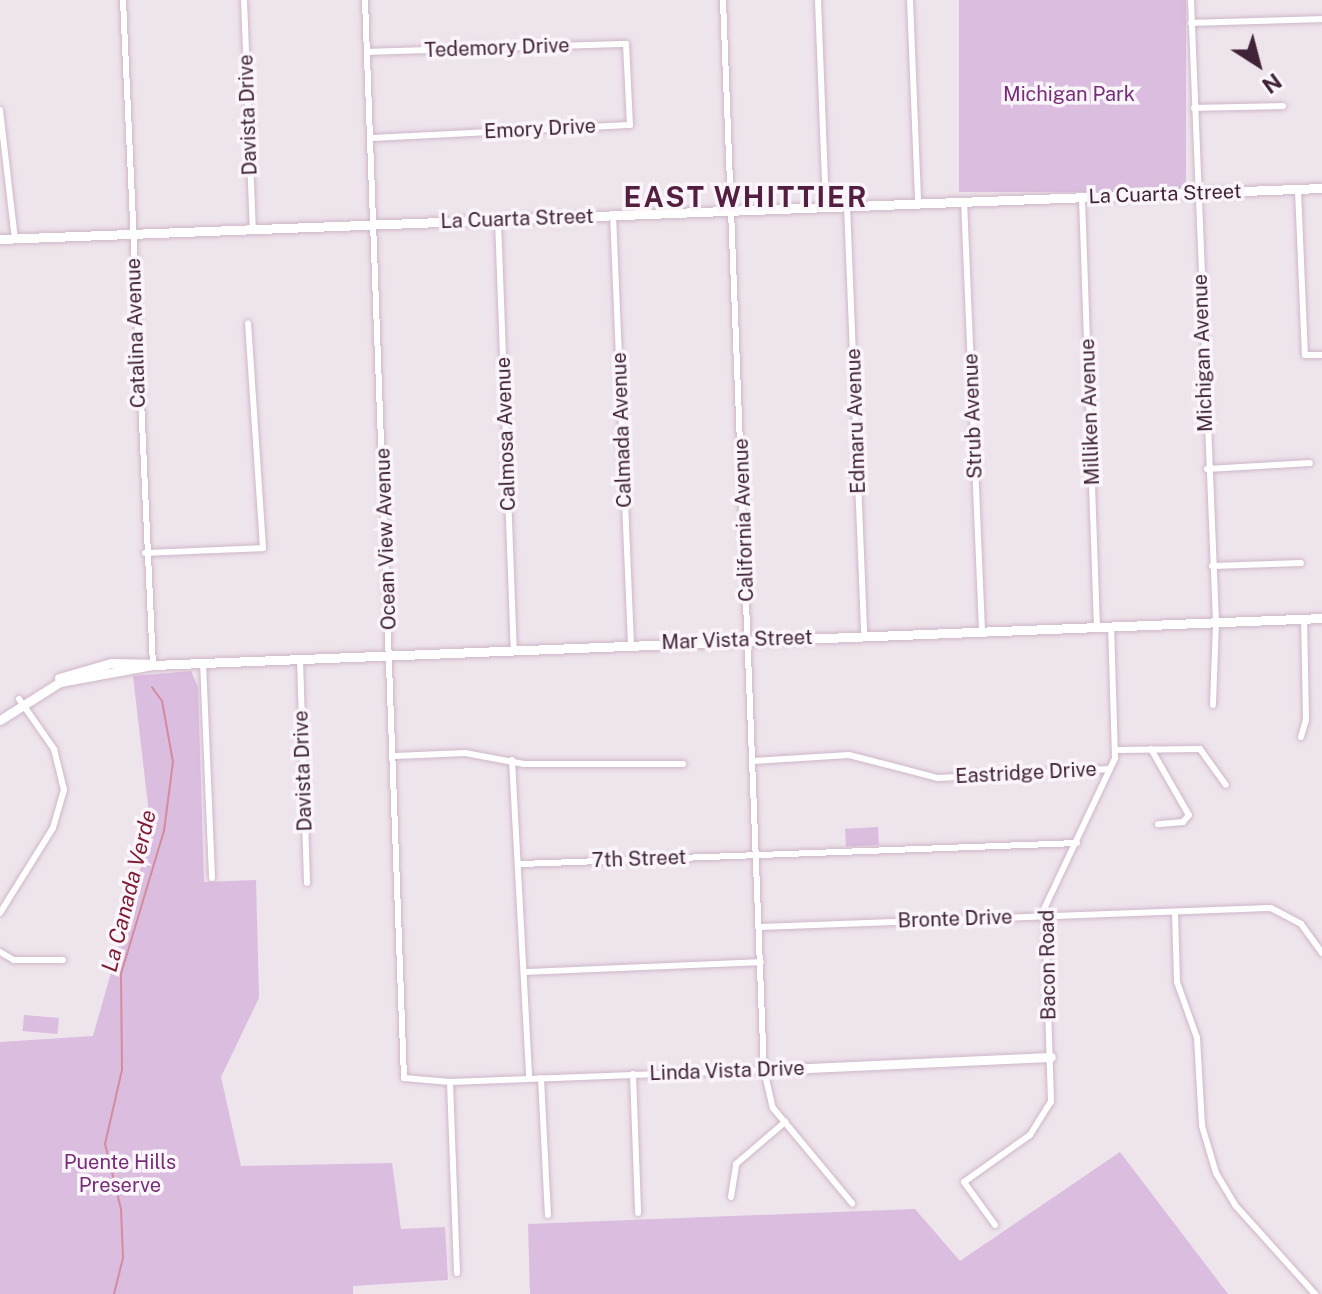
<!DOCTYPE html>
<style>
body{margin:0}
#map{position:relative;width:1322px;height:1294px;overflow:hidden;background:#eee4ec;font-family:"Public Sans",sans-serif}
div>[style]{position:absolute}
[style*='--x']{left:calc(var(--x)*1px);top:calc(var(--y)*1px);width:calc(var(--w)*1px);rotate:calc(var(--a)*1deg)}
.green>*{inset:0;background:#dbbddf;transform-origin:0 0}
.stream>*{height:2px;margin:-1px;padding:0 1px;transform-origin:1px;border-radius:1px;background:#d48b9d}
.roads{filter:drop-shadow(0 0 2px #ceb7c9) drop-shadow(0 0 2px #ceb7c9)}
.street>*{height:6px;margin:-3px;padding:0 3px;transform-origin:3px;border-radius:3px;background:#fff}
.secondary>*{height:9px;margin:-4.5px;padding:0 4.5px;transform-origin:4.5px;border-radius:4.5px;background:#fff}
span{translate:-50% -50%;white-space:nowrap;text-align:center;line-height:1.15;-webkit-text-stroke:7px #faf5fa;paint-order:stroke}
.street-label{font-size:20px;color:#402337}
.park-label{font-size:20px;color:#772c78}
.water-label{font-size:22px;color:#7e1b32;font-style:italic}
.district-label{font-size:28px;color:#531e40;font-weight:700;letter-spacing:2px}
.north{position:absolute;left:1218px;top:24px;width:80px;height:80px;-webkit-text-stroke:6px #faf5fa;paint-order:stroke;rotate:144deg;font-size:22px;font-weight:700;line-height:32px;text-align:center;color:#402337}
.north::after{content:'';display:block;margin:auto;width:28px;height:36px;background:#402337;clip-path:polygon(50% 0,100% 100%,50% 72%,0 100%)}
</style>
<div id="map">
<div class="green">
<i style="left:959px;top:0;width:227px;height:192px"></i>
<i style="clip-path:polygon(191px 671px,198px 687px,204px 882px,256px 880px,259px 998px,221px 1077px,241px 1166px,392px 1163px,401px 1229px,445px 1227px,448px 1280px,353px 1286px,353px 1294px,0 1294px,0 1042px,93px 1036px,151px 831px,133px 676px)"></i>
<i style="left:878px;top:827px;width:18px;height:33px;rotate:87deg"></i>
<i style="left:24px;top:1015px;width:35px;height:16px;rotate:5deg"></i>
<i style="clip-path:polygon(1120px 1152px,1228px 1294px,530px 1294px,528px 1224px,915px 1209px,960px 1261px)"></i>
</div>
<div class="stream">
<i style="--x:114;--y:1294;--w:38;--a:-76"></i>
<i style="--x:123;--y:1257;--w:48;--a:-92.4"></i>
<i style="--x:121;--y:1209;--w:67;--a:-103.8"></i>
<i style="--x:105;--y:1144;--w:76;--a:-77.1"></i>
<i style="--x:122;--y:1070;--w:96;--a:-90.6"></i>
<i style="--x:121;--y:974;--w:149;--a:-73.3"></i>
<i style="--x:164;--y:831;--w:70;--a:-82.6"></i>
<i style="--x:173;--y:762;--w:62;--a:-100.2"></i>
<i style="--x:162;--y:701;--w:17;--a:-126"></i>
</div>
<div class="roads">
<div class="street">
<i style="--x:123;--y:0;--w:666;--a:87.42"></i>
<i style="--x:244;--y:0;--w:230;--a:87.8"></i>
<i style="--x:365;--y:0;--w:1079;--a:87.93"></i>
<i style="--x:404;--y:1078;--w:46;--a:5"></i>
<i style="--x:450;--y:1082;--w:314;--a:-2.2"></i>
<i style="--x:723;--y:0;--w:1071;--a:87.81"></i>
<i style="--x:764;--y:1070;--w:39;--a:77"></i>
<i style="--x:773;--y:1108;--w:124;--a:50.3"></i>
<i style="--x:818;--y:0;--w:207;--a:87.8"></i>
<i style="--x:910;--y:0;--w:203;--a:87.7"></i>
<i style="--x:1191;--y:0;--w:623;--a:87.7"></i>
<i style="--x:1216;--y:622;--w:83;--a:92.1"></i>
<i style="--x:1191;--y:23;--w:131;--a:-1.7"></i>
<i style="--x:367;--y:52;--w:259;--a:-1.8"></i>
<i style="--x:626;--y:44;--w:81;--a:87.2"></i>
<i style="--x:630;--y:125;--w:260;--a:177.1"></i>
<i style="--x:1194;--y:108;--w:89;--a:-1.3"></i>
<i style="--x:0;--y:110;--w:130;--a:83.4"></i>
<i style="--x:1298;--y:190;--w:165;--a:87.6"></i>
<i style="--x:1305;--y:355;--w:17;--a:0"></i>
<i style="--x:1082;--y:198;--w:428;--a:88"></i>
<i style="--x:964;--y:201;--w:429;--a:87.6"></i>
<i style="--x:847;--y:206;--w:429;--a:87.7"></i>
<i style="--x:613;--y:215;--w:429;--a:87.6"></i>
<i style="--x:498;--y:220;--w:429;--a:87.9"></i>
<i style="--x:1207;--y:469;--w:103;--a:-3.3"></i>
<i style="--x:145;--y:553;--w:118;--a:-2.4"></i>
<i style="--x:263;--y:548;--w:225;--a:-93.8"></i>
<i style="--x:1212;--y:566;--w:89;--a:-1.9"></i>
<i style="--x:300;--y:659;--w:224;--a:88.2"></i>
<i style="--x:203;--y:662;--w:216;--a:87.6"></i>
<i style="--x:1301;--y:737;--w:18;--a:-74"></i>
<i style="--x:1306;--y:720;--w:101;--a:-91.1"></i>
<i style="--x:1151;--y:749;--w:76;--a:60.1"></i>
<i style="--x:1189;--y:815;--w:9;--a:131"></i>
<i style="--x:1183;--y:822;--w:25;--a:175"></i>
<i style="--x:1116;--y:750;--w:84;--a:-0.7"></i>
<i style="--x:1200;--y:749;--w:44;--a:54.2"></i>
<i style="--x:395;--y:756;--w:70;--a:-2.5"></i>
<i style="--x:465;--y:753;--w:60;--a:10.6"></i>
<i style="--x:524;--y:764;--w:159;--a:0"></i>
<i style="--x:512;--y:760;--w:318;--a:86.9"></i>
<i style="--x:753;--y:761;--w:96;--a:-3.6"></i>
<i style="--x:849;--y:755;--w:92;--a:14.5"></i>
<i style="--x:938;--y:778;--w:172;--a:-3"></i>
<i style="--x:521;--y:864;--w:556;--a:-2.16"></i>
<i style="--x:0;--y:913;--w:100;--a:-58.1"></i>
<i style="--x:53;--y:828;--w:40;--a:-74"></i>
<i style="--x:64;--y:790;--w:42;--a:-103.7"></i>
<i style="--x:54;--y:749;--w:61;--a:-125"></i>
<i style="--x:1175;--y:913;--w:69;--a:88.3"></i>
<i style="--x:1177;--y:982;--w:59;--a:70.3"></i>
<i style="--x:1197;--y:1038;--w:88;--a:86.7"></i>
<i style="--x:1202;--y:1126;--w:49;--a:73.4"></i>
<i style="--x:1216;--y:1173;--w:37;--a:59"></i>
<i style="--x:1235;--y:1205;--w:120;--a:48"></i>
<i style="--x:760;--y:927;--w:511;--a:-2.13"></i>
<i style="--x:1271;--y:908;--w:34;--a:28"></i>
<i style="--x:1301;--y:924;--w:36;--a:54"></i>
<i style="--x:0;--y:952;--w:16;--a:30"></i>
<i style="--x:14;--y:960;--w:49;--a:0"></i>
<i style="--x:525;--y:972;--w:236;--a:-2.4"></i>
<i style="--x:633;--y:1074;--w:139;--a:87.9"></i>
<i style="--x:541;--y:1078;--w:137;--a:87.1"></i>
<i style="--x:450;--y:1082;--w:191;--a:87.9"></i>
<i style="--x:731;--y:1197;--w:33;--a:-81"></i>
<i style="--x:736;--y:1164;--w:65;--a:-40.6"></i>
<i style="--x:995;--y:1225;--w:53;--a:-125.8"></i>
<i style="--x:964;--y:1182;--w:81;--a:-35.5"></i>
<i style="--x:1030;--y:1135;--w:39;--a:-58"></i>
<i style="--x:1051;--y:1102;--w:195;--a:-91.8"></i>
<i style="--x:1045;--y:907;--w:165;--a:-64.8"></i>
<i style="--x:1115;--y:758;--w:132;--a:-91.7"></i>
</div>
<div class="secondary">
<i style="--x:0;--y:239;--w:1323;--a:-2.21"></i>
<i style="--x:59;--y:678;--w:54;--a:-16.1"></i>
<i style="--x:111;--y:663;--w:39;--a:1"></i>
<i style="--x:0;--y:720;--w:71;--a:-32.3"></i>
<i style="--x:60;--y:682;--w:95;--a:-10.4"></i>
<i style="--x:153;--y:665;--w:1170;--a:-2.3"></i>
<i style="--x:764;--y:1070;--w:287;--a:-2.6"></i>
</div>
</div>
<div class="street-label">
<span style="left:497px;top:48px;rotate:-2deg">Tedemory Drive</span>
<span style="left:248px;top:115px;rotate:-92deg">Davista Drive</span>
<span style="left:540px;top:129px;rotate:-3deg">Emory Drive</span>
<span style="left:1165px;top:194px;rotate:-2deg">La Cuarta Street</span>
<span style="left:517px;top:219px;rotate:-2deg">La Cuarta Street</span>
<span style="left:136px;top:333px;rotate:-92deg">Catalina Avenue</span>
<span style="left:1203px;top:353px;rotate:-92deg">Michigan Avenue</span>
<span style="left:1090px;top:412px;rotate:-92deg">Milliken Avenue</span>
<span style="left:973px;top:416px;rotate:-92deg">Strub Avenue</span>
<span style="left:856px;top:421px;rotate:-92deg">Edmaru Avenue</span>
<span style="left:622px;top:430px;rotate:-92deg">Calmada Avenue</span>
<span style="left:506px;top:434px;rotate:-92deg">Calmosa Avenue</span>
<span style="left:744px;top:520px;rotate:-92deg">California Avenue</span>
<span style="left:386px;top:539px;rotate:-92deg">Ocean View Avenue</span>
<span style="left:737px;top:640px;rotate:-2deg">Mar Vista Street</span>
<span style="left:303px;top:771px;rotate:-92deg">Davista Drive</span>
<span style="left:1026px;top:773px;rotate:-3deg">Eastridge Drive</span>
<span style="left:639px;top:859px;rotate:-2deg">7th Street</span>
<span style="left:955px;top:919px;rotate:-2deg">Bronte Drive</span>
<span style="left:1048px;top:965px;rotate:-91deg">Bacon Road</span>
<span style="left:727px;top:1071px;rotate:-2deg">Linda Vista Drive</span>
</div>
<div class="park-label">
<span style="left:1069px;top:94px">Michigan Park</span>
<span style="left:120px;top:1174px">Puente Hills<br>Preserve</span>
</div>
<div class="water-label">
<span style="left:129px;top:891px;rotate:-76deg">La Canada Verde</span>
</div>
<div class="district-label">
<span style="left:746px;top:197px">EAST WHITTIER</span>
</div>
<div class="north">N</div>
</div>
